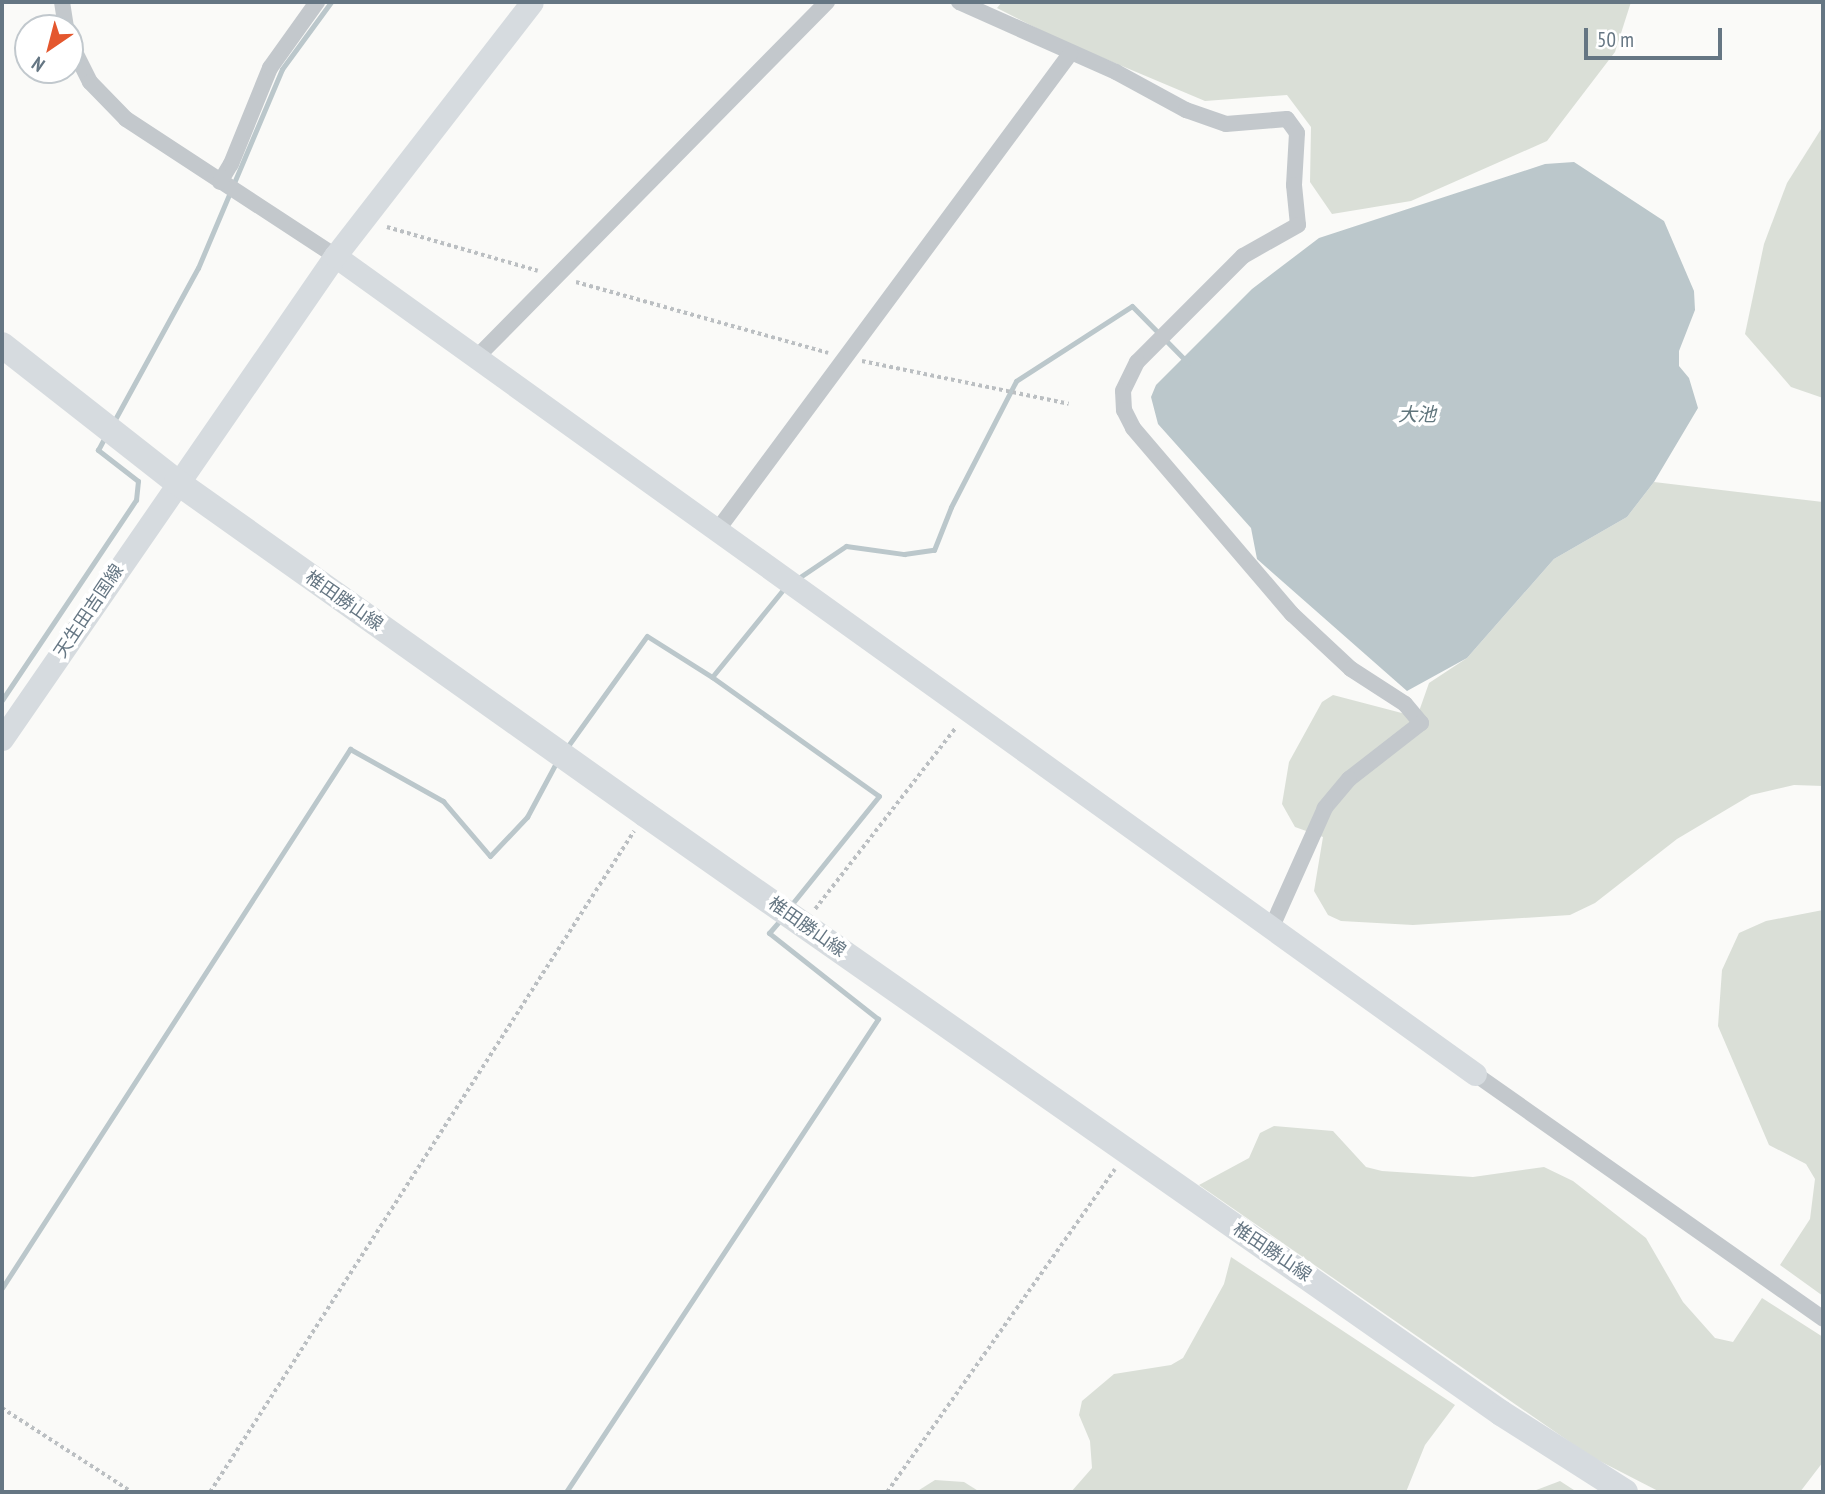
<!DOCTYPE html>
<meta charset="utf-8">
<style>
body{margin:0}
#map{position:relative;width:1825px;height:1494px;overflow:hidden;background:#fafaf8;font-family:"PT Sans Narrow","Noto Sans JP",sans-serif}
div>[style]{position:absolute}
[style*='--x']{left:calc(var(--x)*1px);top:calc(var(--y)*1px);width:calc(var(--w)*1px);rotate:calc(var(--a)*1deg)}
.green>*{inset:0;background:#dadfd7}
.water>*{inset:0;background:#bbc7cb}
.stream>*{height:5px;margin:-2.5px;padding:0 2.5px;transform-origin:2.5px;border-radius:2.5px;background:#bbc7cb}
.path>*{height:3.5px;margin-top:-1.75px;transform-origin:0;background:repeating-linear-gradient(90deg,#bbbfc2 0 3.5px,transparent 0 7px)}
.street>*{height:16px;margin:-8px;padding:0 8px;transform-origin:8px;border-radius:8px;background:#c3c8cc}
.secondary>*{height:23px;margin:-11.5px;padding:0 11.5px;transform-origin:11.5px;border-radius:11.5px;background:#d6dbdf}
.primary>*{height:26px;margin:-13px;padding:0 13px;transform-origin:13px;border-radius:13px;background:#d6dbdf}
span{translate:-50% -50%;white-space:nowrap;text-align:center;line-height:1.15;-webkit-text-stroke:7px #fff;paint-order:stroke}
.street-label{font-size:18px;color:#657683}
.water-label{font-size:19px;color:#60757c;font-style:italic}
.frame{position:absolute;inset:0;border:4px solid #657683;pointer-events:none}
.north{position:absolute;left:14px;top:14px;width:70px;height:70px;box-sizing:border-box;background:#fff;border:2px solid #c1c8cd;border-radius:50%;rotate:215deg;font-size:19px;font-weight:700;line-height:28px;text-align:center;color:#657683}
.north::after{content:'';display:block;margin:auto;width:24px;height:32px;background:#e4572e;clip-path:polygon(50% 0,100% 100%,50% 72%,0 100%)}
.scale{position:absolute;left:1584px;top:28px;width:138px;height:32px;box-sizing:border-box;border:4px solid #657683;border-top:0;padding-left:9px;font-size:21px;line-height:24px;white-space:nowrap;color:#657683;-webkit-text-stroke:5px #fff;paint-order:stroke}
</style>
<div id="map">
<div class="green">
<i style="clip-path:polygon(1002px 2px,1631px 2px,1615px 52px,1547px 141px,1411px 201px,1332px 214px,1310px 182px,1311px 127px,1287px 95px,1205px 101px,1058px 39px,997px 8px)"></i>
<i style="clip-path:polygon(1823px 126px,1823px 398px,1791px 387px,1745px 334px,1764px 244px,1787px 183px)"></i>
<i style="clip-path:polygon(1654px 482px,1823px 502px,1823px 786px,1794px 785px,1751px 795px,1677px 839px,1595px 903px,1570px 915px,1413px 925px,1341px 921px,1328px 915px,1314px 891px,1323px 837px,1295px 827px,1282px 804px,1289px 762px,1322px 702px,1333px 695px,1417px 717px,1429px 683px,1467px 658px,1554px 559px,1627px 517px)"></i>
<i style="clip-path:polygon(1823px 910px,1823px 1296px,1780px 1265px,1810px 1219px,1815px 1179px,1806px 1164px,1769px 1145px,1718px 1026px,1722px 970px,1739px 933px,1766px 921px)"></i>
<i style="clip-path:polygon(1274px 1126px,1333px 1131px,1366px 1167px,1382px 1171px,1473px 1177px,1544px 1167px,1573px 1181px,1646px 1238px,1683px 1302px,1715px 1338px,1733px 1342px,1762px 1298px,1823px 1337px,1823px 1462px,1800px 1492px,1660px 1492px,1590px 1456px,1199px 1185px,1249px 1158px,1260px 1133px)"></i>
<i style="clip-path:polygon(1231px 1257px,1455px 1405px,1425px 1445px,1406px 1492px,1071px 1492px,1092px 1468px,1090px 1441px,1079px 1415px,1082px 1401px,1114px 1374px,1171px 1365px,1183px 1358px,1224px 1284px)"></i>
<i style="clip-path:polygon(935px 1480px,964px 1482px,980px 1492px,916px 1492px)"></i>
<i style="clip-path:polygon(1560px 1481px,1577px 1492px,1531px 1492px)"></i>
</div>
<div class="water">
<i style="clip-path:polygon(1574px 162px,1664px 221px,1694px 291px,1695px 310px,1679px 351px,1679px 366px,1689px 378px,1698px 408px,1654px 482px,1627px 517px,1554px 559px,1467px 658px,1407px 691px,1257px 559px,1251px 528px,1158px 424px,1151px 397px,1156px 385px,1252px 289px,1319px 238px,1545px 164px)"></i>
</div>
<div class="stream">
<i style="--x:113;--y:423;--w:177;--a:-61.3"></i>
<i style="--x:198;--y:268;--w:216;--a:-67.1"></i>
<i style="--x:282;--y:69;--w:83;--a:-53.8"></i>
<i style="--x:797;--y:579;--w:59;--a:-34"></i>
<i style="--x:846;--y:546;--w:59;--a:7.9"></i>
<i style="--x:904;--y:554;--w:30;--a:-8"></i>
<i style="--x:934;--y:550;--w:46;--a:-68.4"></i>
<i style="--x:951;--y:507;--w:142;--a:-62.7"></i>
<i style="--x:1016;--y:381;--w:138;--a:-32.9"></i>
<i style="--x:1132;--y:306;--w:80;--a:45.5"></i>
<i style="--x:786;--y:586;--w:117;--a:129.1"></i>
<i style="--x:712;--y:677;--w:205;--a:35.5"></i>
<i style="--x:879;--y:796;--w:140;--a:128.9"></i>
<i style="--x:2;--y:700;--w:241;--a:-56.2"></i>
<i style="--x:136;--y:500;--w:19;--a:-84"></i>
<i style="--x:138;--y:481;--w:51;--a:-142.2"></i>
<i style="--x:98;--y:450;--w:17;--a:-62"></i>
<i style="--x:565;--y:750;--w:140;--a:-54.3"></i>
<i style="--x:647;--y:636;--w:77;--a:32.2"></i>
<i style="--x:2;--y:1288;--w:642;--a:-57.15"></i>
<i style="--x:350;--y:749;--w:107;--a:29.2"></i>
<i style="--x:443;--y:801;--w:72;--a:49.5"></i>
<i style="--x:490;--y:856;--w:54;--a:-46.5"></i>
<i style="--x:527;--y:817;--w:64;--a:-61.8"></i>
<i style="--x:566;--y:1492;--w:567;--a:-56.59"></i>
<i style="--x:878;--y:1019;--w:139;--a:-141.7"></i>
<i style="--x:769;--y:933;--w:18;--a:-49"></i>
</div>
<div class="path">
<i style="--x:387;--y:227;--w:157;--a:16.2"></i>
<i style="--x:576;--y:282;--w:262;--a:15.7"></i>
<i style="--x:862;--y:361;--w:211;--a:11.7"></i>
<i style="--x:815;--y:909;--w:230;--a:-52.2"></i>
<i style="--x:2;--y:1408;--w:155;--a:32.9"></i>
<i style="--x:210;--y:1492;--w:785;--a:-57.32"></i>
<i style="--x:887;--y:1492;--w:395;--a:-54.8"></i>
</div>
<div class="street">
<i style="--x:62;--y:2;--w:26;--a:81"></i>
<i style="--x:959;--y:2;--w:172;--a:24"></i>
<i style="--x:1116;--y:72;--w:80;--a:28.5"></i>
<i style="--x:1186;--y:110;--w:42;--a:19.3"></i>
<i style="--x:1226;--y:124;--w:61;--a:-4.7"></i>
<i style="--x:1287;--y:119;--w:17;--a:54"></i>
<i style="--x:1297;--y:133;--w:52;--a:93.3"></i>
<i style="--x:1294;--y:185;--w:40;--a:84.3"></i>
<i style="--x:1298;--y:225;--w:63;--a:150.6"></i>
<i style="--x:1243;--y:256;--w:150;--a:135"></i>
<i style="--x:1137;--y:362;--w:32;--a:116"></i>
<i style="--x:1123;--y:391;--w:19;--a:87"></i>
<i style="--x:1124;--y:410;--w:20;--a:63"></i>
<i style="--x:1133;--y:428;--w:245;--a:49.5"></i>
<i style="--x:1292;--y:614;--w:81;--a:43"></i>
<i style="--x:1351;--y:669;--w:64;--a:32.9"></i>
<i style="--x:1405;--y:704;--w:25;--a:50"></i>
<i style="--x:1421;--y:723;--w:91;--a:142.1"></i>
<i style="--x:1349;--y:779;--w:38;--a:130"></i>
<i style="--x:1325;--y:808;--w:133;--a:114.1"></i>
<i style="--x:70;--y:42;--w:45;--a:63.4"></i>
<i style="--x:90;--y:82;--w:52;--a:45.8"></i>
<i style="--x:126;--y:119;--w:250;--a:33.2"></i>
<i style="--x:220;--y:182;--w:21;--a:-59"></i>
<i style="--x:231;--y:164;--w:104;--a:-67.9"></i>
<i style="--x:270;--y:68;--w:81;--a:-54.5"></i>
<i style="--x:476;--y:358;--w:500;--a:-45.4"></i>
<i style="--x:716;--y:532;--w:595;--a:-53.48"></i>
<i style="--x:1475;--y:1074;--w:426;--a:35.1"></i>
</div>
<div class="secondary">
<i style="--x:335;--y:256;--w:1403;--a:35.66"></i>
<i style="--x:2;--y:739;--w:587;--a:-55.42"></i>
<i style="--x:335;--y:256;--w:321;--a:-52.2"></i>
</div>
<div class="primary">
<i style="--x:2;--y:345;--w:222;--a:38.1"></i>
<i style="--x:177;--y:482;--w:574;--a:35.35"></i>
<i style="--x:645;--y:814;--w:1045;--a:34.98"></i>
<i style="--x:1501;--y:1413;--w:147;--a:32.5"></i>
</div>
<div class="street-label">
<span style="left:344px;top:601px;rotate:35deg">椎田勝山線</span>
<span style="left:89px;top:611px;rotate:-56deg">天生田吉国線</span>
<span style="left:807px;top:927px;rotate:35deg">椎田勝山線</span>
<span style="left:1272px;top:1252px;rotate:34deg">椎田勝山線</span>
</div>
<div class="water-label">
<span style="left:1417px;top:415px">大池</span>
</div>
<div class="frame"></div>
<div class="north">N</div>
<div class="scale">50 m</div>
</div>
